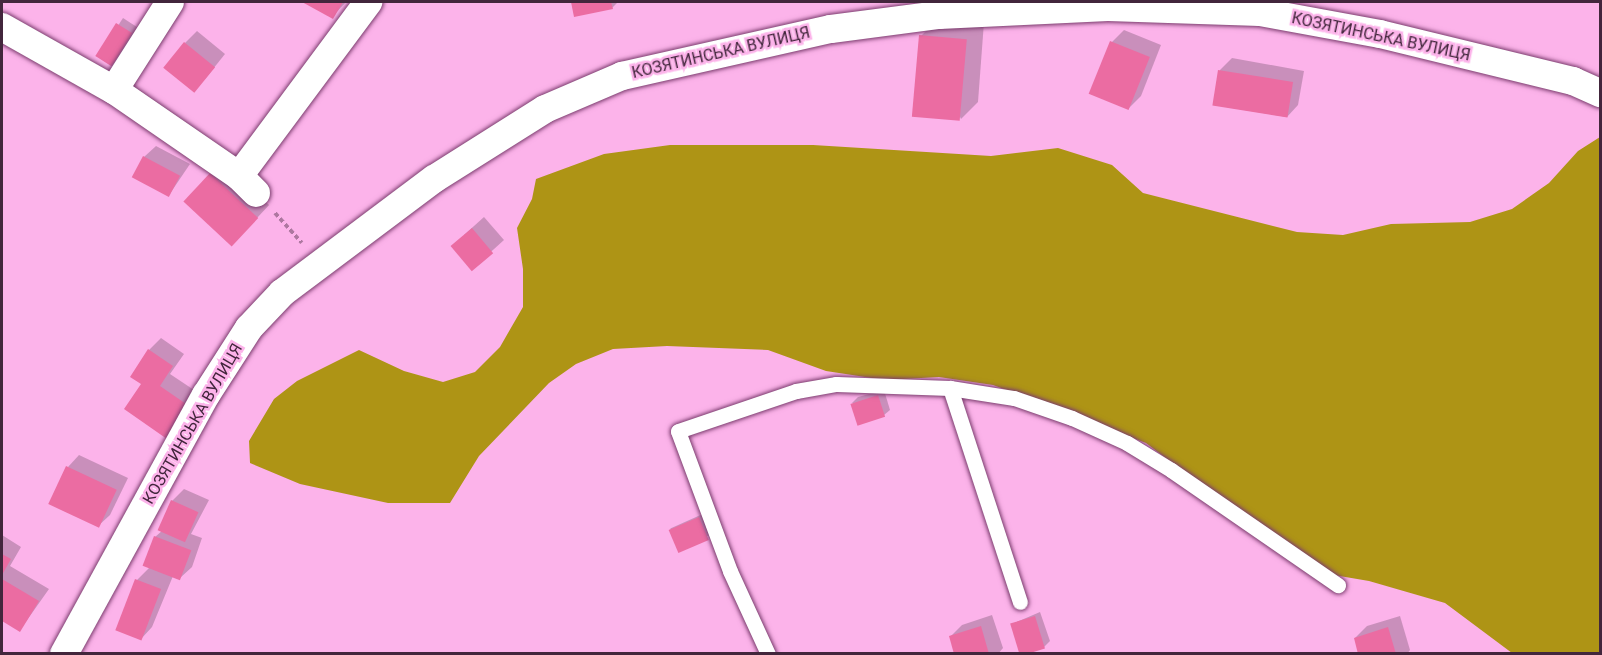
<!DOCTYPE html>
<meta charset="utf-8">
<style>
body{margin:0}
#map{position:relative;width:1602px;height:655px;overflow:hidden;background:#fcb3ea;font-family:Roboto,sans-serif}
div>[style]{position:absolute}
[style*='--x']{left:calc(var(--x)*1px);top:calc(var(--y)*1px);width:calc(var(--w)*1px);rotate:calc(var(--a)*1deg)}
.forest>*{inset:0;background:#ae9415}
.shadow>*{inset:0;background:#0003;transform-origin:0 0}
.building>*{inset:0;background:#eb6ca2;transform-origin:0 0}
.path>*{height:4px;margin-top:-2px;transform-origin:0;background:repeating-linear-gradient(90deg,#ad77a0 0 4.5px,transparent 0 7.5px)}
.roads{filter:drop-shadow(0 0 2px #7b3c6e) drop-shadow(0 0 2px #7b3c6e)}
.service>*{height:15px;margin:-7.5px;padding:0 7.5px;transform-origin:7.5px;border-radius:7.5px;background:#fff}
.minor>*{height:28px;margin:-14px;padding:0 14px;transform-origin:14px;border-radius:14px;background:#fff}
span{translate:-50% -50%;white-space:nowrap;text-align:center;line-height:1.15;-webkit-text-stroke:5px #fcb3ea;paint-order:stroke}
.street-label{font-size:16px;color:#42263c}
.frame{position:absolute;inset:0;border:3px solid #42263c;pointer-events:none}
</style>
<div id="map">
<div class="forest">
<i style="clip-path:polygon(1600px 137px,1600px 653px,1512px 653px,1445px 603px,1369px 581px,1316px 572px,1146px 443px,1034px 400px,993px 385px,939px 377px,885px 380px,826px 371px,768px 350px,667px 346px,613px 349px,576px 364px,549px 383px,479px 456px,450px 503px,388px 503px,300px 484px,250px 463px,249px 441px,274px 399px,297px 381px,359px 350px,404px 371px,443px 382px,475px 372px,500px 347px,523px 307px,523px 269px,517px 228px,532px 199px,536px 179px,604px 154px,670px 145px,813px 145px,991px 156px,1058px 148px,1112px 165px,1143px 193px,1297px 232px,1343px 235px,1391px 224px,1470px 222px,1512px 209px,1549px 183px,1578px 151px)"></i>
</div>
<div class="shadow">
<i style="clip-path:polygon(306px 2px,346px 2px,332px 17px)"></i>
<i style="clip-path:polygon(572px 2px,618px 2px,612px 8px,575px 16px)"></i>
<i style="left:123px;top:18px;width:17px;height:46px;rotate:33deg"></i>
<i style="clip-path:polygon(938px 19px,984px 22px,978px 102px,961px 119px,921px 36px)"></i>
<i style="clip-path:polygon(1124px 30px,1161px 45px,1141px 96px,1129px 108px,1112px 42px)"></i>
<i style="clip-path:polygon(197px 31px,225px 54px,205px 79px,185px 43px)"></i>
<i style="clip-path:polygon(1232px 58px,1304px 71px,1298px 105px,1287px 117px,1214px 105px,1220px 70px)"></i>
<i style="clip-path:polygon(156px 146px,190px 164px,169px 195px,144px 157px)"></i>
<i style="left:223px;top:162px;width:63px;height:54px;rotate:43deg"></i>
<i style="clip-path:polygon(484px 217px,504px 240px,472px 269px,464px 235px)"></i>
<i style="clip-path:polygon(161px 338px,184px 354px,170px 374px,200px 394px,178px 425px,143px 384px,149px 350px)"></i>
<i style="clip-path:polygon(884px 390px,890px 410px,884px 415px,852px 403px,858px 397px)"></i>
<i style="clip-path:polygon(79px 455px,128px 478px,110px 515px,98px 526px,68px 467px)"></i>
<i style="clip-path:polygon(184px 489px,209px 500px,191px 534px,202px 538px,192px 567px,180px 578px,173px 576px,152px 627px,141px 639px,137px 580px,150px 567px,155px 537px,163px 530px,172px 501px)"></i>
<i style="left:705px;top:513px;width:22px;height:38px;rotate:66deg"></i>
<i style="clip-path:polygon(2px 535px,21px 547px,10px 566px,49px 589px,20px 630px,2px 620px)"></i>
<i style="clip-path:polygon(1040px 612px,1050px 641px,1044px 647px,1021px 654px,1012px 624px)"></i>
<i style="clip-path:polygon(992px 615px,1003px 648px,998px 654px,956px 654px,950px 637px,962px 625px)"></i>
<i style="clip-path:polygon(1400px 616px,1410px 650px,1407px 654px,1360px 654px,1355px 638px,1367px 626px)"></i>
</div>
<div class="building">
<i style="clip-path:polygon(302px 2px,343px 2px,333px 19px)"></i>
<i style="clip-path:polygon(571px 2px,611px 2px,613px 9px,574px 17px)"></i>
<i style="left:116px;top:23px;width:19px;height:39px;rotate:32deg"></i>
<i style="left:919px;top:35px;width:48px;height:82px;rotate:5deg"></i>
<i style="left:1110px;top:41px;width:43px;height:57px;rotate:22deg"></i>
<i style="left:184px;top:42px;width:40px;height:33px;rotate:39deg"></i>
<i style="left:1218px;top:70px;width:76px;height:36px;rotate:9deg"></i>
<i style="left:143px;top:156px;width:42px;height:24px;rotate:28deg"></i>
<i style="left:210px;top:173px;width:66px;height:39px;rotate:43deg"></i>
<i style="left:472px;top:228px;width:33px;height:28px;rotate:50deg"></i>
<i style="clip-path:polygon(148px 349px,173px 366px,160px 386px,189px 406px,167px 439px,124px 409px,141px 384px,130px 377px)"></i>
<i style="left:878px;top:395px;width:23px;height:29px;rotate:72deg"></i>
<i style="left:66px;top:466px;width:56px;height:42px;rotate:25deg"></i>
<i style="left:171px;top:500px;width:30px;height:33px;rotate:24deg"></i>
<i style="left:699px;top:517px;width:25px;height:33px;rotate:67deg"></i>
<i style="left:154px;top:536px;width:40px;height:32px;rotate:21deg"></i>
<i style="clip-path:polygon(2px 554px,11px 559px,2px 575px)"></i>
<i style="clip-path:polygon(2px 579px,39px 601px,20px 632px,2px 621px)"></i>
<i style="left:135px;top:579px;width:28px;height:55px;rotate:21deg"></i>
<i style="left:1035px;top:616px;width:34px;height:26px;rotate:73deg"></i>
<i style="clip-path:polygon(981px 626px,989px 654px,954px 654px,949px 636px)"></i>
<i style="clip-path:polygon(1388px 627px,1396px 654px,1358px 654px,1354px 638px)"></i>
</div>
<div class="path">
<i style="--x:275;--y:213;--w:40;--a:48"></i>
</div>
<div class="roads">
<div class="service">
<i style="--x:950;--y:388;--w:225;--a:71.9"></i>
<i style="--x:768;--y:654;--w:91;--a:-114.6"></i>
<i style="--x:730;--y:571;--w:149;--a:-110.4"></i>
<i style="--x:678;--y:431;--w:125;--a:-18.7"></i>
<i style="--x:796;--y:391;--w:41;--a:-9.9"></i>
<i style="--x:836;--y:384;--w:114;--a:2"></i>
<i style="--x:950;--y:388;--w:65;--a:8.9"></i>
<i style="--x:1014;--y:398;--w:61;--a:19"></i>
<i style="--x:1072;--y:418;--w:60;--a:24.4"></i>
<i style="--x:1127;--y:443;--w:52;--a:31.5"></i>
<i style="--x:1171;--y:470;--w:203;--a:34.6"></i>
</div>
<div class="minor">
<i style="--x:2;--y:27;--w:129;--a:29.4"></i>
<i style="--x:114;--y:90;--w:152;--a:34.5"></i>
<i style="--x:239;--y:176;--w:24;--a:45"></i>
<i style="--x:114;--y:90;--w:104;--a:-57.5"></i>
<i style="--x:239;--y:176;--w:217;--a:-53.4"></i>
<i style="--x:64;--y:654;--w:295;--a:-61.3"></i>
<i style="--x:206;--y:395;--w:80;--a:-57.3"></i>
<i style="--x:249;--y:328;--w:48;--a:-46.7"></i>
<i style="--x:282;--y:293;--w:190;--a:-36.9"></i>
<i style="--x:434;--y:179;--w:131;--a:-32.2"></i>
<i style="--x:545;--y:109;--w:84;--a:-23.2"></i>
<i style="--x:622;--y:76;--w:214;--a:-12.7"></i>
<i style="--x:831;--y:29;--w:109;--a:-7.4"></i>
<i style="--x:939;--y:15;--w:169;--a:-2.7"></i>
<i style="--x:1108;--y:7;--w:152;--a:1.9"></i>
<i style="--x:1260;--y:12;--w:122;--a:10.4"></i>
<i style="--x:1380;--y:34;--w:199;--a:13.7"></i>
<i style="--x:1573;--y:81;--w:30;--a:24"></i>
</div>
</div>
<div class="street-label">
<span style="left:1381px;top:37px;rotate:12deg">КОЗЯТИНСЬКА ВУЛИЦЯ</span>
<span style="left:721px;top:53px;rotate:-13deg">КОЗЯТИНСЬКА ВУЛИЦЯ</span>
<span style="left:193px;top:424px;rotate:-60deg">КОЗЯТИНСЬКА ВУЛИЦЯ</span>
</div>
<div class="frame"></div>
</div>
